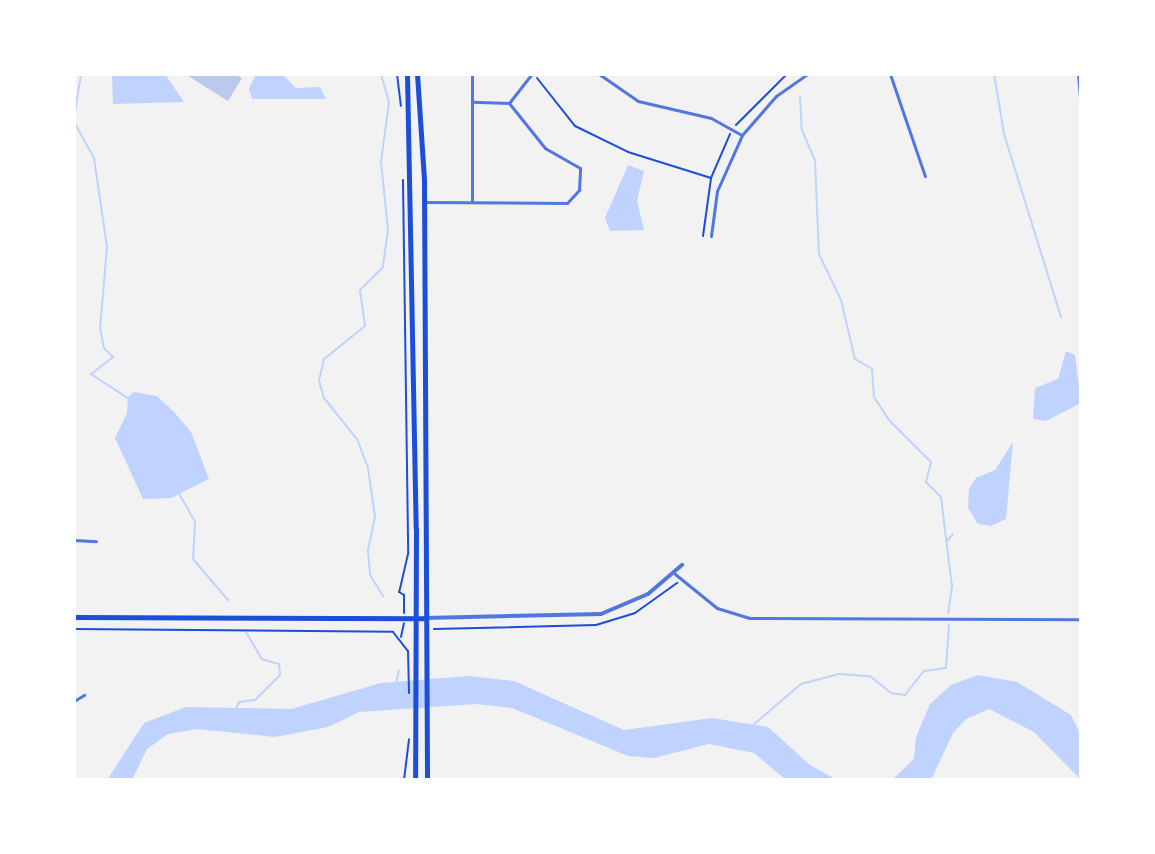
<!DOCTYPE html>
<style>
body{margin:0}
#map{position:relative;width:1155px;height:854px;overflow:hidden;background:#f2f2f2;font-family:"PT Serif",serif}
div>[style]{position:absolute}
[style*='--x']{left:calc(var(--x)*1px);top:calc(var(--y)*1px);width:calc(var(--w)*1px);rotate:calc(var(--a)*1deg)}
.water>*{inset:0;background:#bfd3fe}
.stream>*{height:2px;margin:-1px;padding:0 1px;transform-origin:1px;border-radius:1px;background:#bfd3fe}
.building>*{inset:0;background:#bdc9ec}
.path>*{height:2px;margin:-1px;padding:0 1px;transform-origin:1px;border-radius:1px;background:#1d4ed8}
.minor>*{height:3px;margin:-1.5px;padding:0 1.5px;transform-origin:1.5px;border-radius:1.5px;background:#5277de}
.tertiary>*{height:4px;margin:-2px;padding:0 2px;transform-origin:2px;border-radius:2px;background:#5277de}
.secondary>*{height:5px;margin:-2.5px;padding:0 2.5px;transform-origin:2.5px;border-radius:2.5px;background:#1d4ed8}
span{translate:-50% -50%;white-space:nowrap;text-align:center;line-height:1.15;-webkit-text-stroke:6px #fff;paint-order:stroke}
.frame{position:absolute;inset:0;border:76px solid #fff;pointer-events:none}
</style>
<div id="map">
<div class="water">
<i style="clip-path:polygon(112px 74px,165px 74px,184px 102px,113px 104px)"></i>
<i style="clip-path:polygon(256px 74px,282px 74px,296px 88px,320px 87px,326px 99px,252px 99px,249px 89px)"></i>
<i style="clip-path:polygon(628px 165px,644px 171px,637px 201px,644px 230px,610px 231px,605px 218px)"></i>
<i style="clip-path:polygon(1066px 351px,1075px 355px,1081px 403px,1046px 421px,1033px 419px,1035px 388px,1058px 379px)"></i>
<i style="clip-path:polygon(134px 392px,157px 396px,174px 412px,191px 432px,209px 479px,171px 498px,143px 499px,115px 438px,127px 413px,128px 397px)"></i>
<i style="clip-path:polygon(1013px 442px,1006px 519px,991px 526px,978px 524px,968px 508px,969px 489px,976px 478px,995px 470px)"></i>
<i style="clip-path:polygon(978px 675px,1017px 682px,1071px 715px,1081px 735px,1081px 780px,1034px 732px,989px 709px,966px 719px,953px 733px,931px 780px,892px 780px,914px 759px,916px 737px,930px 704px,951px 685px)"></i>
<i style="clip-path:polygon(467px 676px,514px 681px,624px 730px,712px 718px,768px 727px,810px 765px,837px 780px,786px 780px,754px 753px,709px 744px,654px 758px,628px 756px,512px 708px,476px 704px,359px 712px,328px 727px,275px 737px,196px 729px,168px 734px,147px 749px,132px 780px,107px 780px,144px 723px,186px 707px,291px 709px,381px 683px)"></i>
</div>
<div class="stream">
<i style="--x:381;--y:74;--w:29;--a:74"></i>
<i style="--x:389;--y:102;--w:61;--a:97.6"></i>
<i style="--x:381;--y:162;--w:68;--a:84.1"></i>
<i style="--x:388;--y:230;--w:37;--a:98"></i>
<i style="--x:383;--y:267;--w:33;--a:135"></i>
<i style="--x:360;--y:290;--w:36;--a:82"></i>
<i style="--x:365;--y:326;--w:53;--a:141.2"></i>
<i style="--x:324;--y:359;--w:23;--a:103"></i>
<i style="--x:319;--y:381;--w:18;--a:74"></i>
<i style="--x:324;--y:398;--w:53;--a:51.2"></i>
<i style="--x:357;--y:439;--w:31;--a:69"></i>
<i style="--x:368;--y:468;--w:49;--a:81.9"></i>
<i style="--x:375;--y:517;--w:35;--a:102"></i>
<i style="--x:368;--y:551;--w:24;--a:85"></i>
<i style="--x:370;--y:575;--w:25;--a:58"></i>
<i style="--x:994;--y:74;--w:61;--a:80.5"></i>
<i style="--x:1004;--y:134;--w:192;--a:72.7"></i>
<i style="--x:800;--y:96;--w:34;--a:87"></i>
<i style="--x:802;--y:130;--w:33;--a:67"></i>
<i style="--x:815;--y:160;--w:94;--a:87.6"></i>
<i style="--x:819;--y:254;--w:51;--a:64.4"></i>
<i style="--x:841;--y:300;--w:61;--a:76.7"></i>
<i style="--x:855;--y:359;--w:20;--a:30"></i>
<i style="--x:872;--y:369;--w:28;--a:86"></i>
<i style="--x:874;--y:397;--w:27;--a:57"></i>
<i style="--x:889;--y:420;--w:59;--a:45"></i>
<i style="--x:931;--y:462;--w:21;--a:104"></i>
<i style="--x:926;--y:482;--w:21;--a:45"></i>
<i style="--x:941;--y:497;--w:90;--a:83"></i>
<i style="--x:952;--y:586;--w:27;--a:98"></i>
<i style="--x:74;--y:119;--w:46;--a:-81.2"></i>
<i style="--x:74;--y:122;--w:41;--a:60.9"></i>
<i style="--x:94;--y:158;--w:90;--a:81.7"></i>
<i style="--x:107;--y:247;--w:81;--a:94.9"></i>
<i style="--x:100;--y:328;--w:20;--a:79"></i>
<i style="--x:104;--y:348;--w:13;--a:45"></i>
<i style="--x:113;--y:357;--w:28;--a:142"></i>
<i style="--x:91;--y:374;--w:45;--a:33.3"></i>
<i style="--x:178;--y:492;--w:34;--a:60"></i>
<i style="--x:195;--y:522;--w:37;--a:93"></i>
<i style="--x:193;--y:559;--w:54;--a:49.5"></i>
<i style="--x:947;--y:541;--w:9;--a:-49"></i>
<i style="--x:396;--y:684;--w:14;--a:-78"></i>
<i style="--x:236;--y:709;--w:8;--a:-67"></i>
<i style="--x:239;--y:702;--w:16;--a:-7"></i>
<i style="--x:255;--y:700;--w:35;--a:-45"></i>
<i style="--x:280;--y:675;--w:11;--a:-95"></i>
<i style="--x:279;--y:664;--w:18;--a:-164"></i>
<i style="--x:262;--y:659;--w:31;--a:-121"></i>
<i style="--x:753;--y:725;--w:63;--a:-40.5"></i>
<i style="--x:801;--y:684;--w:38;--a:-15"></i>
<i style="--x:838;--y:674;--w:32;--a:4"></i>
<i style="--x:870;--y:676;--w:27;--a:39"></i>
<i style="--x:891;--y:693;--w:14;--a:8"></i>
<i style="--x:905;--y:695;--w:31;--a:-52"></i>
<i style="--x:924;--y:671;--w:22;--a:-8"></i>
<i style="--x:946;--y:668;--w:44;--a:-86.1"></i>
</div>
<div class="building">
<i style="clip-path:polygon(185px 74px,234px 74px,242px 78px,228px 101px)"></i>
</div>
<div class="path">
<i style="--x:397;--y:74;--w:32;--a:83"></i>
<i style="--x:537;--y:78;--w:61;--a:51.6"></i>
<i style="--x:575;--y:126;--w:59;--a:26.1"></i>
<i style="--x:628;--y:152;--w:87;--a:17.4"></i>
<i style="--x:736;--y:125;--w:72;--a:-45"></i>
<i style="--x:403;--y:180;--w:374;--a:89.2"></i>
<i style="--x:408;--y:554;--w:39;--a:103"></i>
<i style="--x:399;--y:592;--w:6;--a:31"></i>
<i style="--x:404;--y:595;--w:18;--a:90"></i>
<i style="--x:703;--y:236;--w:59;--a:-82.1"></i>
<i style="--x:711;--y:178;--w:48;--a:-66.6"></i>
<i style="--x:74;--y:629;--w:319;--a:0.5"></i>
<i style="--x:393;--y:632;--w:24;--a:52"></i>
<i style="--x:408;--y:651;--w:42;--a:88.6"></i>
<i style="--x:434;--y:629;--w:162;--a:-1.4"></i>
<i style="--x:596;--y:625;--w:41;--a:-17.1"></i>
<i style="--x:635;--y:613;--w:52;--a:-35.5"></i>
<i style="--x:401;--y:637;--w:14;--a:-78"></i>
<i style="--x:404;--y:780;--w:41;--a:-83"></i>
</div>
<div class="minor">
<i style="--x:472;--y:74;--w:128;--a:90"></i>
<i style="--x:599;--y:74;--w:47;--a:34.7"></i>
<i style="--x:638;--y:101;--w:75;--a:13.1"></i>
<i style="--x:711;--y:118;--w:35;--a:29"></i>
<i style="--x:890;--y:74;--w:108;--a:71.1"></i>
<i style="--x:1078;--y:74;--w:37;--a:85"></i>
<i style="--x:509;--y:103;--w:37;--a:-52"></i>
<i style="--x:424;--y:202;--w:143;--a:0.4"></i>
<i style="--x:567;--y:203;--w:18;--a:-47"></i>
<i style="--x:579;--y:190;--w:22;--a:-87"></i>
<i style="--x:580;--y:168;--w:40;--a:-150.3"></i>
<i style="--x:545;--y:148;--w:58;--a:-128.7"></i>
<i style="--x:509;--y:103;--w:37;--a:-178"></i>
<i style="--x:711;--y:236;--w:45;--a:-82.4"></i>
<i style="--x:717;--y:191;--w:61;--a:-65.9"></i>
<i style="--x:742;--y:135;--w:52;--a:-48.9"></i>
<i style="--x:776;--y:96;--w:39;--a:-35"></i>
<i style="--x:74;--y:540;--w:22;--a:3"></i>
<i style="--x:675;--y:574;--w:54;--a:39"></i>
<i style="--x:717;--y:608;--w:34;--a:17"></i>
<i style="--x:750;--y:618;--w:331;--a:0.2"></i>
<i style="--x:74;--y:701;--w:12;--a:-31"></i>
</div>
<div class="tertiary">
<i style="--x:425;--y:618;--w:176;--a:-1.3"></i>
<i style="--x:601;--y:614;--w:51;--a:-23.1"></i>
<i style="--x:648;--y:594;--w:45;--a:-40.5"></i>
</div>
<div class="secondary">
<i style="--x:407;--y:74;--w:455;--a:88.9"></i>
<i style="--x:416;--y:529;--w:251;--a:90.2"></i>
<i style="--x:417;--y:74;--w:106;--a:86.2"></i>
<i style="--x:424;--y:180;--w:600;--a:89.71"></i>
<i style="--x:74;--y:617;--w:351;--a:0.2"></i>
</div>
<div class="frame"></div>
</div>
